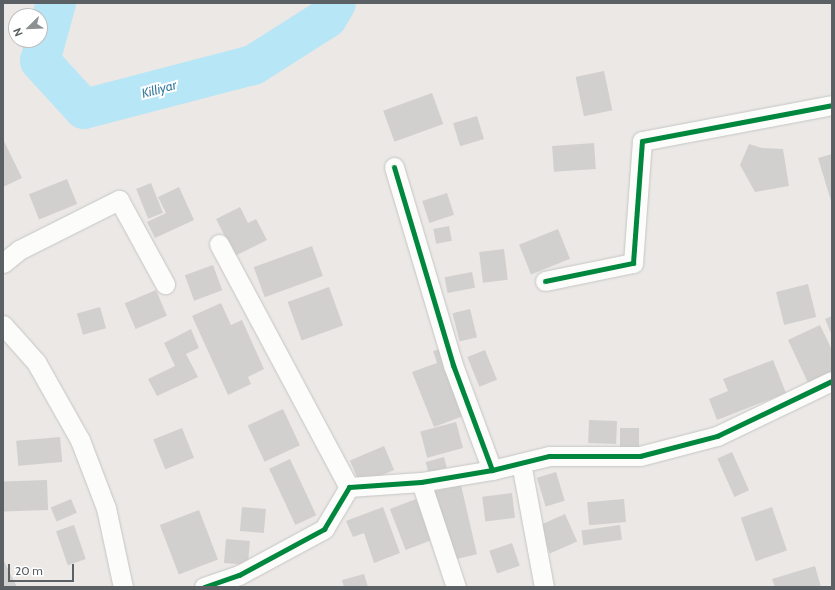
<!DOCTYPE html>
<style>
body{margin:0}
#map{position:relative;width:835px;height:590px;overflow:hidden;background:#ebe8e5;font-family:Cabin,sans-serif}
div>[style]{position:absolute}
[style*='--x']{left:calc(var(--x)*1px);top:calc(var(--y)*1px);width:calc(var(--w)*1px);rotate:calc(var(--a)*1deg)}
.river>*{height:40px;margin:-20px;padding:0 20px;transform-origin:20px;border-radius:20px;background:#b7e6f7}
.building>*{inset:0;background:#d2d0cf;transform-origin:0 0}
.roads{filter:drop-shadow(0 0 1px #c6c6c6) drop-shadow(0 0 1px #c6c6c6)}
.minor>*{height:19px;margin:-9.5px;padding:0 9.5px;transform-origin:9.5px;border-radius:9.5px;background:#fcfcfb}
.cycleway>*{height:5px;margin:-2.5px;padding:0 2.5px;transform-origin:2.5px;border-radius:2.5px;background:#00873e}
span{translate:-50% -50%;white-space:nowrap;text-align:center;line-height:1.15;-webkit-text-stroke:4px #fff;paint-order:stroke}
.water-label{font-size:13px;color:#377ba0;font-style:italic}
.frame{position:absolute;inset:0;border:4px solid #5a6063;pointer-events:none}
.north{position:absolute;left:8px;top:8px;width:40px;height:40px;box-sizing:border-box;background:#fff;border:1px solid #bdbfc1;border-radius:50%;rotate:247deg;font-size:11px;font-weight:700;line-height:16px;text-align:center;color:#5a6063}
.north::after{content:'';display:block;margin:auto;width:14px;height:18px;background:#8d9090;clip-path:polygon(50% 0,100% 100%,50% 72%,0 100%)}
.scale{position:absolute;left:8px;top:564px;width:66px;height:18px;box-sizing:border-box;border:2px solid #5a6063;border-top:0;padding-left:5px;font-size:12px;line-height:14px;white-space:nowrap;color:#5a6063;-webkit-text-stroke:3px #fff;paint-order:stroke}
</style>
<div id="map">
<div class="river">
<i style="--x:56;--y:3;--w:60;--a:105.4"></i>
<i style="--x:40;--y:61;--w:65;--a:47.5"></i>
<i style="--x:84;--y:109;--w:175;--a:-14.6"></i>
<i style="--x:253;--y:65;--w:88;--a:-32.4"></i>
<i style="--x:327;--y:18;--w:17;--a:-59"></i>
</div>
<div class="building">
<i style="left:604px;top:71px;width:40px;height:29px;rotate:78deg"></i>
<i style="left:432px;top:93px;width:33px;height:52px;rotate:70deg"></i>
<i style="left:477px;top:116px;width:24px;height:25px;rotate:73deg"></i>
<i style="clip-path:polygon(3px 139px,22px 178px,3px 187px)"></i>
<i style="left:594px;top:143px;width:26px;height:42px;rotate:86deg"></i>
<i style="clip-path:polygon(749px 144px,762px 148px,783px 149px,789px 186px,755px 192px,740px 165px)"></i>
<i style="clip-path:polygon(832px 154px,832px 204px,818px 158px)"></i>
<i style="left:67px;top:179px;width:27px;height:41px;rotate:68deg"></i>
<i style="left:151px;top:183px;width:32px;height:16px;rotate:68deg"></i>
<i style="clip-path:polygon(179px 187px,194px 220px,155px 238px,147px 222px,166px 213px,158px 197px)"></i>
<i style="left:447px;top:193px;width:23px;height:26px;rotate:72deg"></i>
<i style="clip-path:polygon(240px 207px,248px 223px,256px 219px,267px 240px,235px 256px,216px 219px)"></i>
<i style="left:449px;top:226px;width:15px;height:16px;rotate:79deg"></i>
<i style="left:558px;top:229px;width:32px;height:42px;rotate:68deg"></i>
<i style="left:312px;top:246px;width:32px;height:62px;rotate:70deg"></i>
<i style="left:504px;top:249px;width:31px;height:25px;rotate:83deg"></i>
<i style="left:213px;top:265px;width:27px;height:30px;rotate:70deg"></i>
<i style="left:472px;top:272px;width:16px;height:28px;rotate:79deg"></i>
<i style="left:808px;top:284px;width:34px;height:33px;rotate:76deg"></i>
<i style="left:329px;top:287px;width:41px;height:44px;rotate:70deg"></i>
<i style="left:156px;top:290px;width:28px;height:34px;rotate:67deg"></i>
<i style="clip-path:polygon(221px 303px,231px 325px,242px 320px,264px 369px,248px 377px,251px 384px,228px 395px,192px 316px)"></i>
<i style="left:100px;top:307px;width:22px;height:24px;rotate:74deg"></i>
<i style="left:470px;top:309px;width:29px;height:18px;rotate:76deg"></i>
<i style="clip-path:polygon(832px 316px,832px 336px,825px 319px)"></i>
<i style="clip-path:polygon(820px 325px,832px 350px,832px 377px,810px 387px,788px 340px)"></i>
<i style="clip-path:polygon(191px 329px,199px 348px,186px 354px,198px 377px,157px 396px,148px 379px,175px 366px,164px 343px)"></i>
<i style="clip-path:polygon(440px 349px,466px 415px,434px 427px,412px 372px,437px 363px,433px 351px)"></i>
<i style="left:485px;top:350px;width:32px;height:19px;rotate:68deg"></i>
<i style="clip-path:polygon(773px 360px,786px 393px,717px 420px,709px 399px,728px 391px,723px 379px)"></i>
<i style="left:283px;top:409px;width:40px;height:39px;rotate:65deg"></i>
<i style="left:589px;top:420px;width:28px;height:23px;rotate:2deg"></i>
<i style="left:456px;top:422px;width:27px;height:37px;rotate:75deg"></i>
<i style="left:182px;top:428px;width:32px;height:31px;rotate:68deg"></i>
<i style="left:620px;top:428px;width:19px;height:21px"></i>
<i style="left:60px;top:437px;width:25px;height:44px;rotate:85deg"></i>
<i style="left:384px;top:446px;width:26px;height:37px;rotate:67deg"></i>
<i style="left:732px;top:452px;width:42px;height:16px;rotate:66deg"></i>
<i style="left:444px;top:457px;width:11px;height:19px;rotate:75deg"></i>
<i style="left:290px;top:459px;width:62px;height:23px;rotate:65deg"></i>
<i style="left:556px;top:472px;width:30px;height:20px;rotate:73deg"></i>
<i style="left:47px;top:480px;width:30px;height:44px;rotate:88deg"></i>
<i style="left:461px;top:485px;width:71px;height:30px;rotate:77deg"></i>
<i style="left:512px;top:493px;width:25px;height:30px;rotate:83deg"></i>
<i style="left:71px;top:499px;width:15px;height:22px;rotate:67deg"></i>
<i style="left:416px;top:499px;width:44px;height:28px;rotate:69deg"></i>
<i style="left:624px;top:499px;width:23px;height:37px;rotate:85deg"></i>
<i style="left:242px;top:507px;width:24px;height:24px;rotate:5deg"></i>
<i style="clip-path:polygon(383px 507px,400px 553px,374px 563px,364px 533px,353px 537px,346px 521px)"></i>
<i style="left:772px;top:507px;width:46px;height:33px;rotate:71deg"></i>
<i style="left:199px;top:510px;width:53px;height:42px;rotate:69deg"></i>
<i style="left:565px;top:514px;width:30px;height:30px;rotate:66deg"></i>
<i style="left:74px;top:525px;width:36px;height:19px;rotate:71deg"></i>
<i style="left:620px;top:525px;width:15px;height:39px;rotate:82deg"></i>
<i style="left:226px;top:539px;width:24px;height:24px;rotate:5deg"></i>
<i style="left:512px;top:543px;width:24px;height:24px;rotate:71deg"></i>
<i style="clip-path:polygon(3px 559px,17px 587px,3px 587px)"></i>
<i style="clip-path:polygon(815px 566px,821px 587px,775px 587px,772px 579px)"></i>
<i style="clip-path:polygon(364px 574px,368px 587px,344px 587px,342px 580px)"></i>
</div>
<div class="roads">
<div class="minor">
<i style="--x:394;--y:167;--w:207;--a:73.4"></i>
<i style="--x:453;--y:365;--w:112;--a:69.6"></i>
<i style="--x:219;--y:244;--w:276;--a:61.9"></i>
<i style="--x:3;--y:263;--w:21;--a:-39"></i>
<i style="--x:19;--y:250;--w:112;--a:-26.6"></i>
<i style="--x:119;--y:200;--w:96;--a:61.3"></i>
<i style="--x:545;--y:281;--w:90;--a:-11.6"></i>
<i style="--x:633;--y:263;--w:122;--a:-85.8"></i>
<i style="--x:642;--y:141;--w:193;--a:-10.7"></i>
<i style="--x:3;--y:325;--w:50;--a:48.3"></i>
<i style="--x:36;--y:362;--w:90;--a:60.6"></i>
<i style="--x:80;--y:440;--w:73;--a:69.1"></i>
<i style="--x:106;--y:508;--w:81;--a:77.9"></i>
<i style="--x:521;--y:463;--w:126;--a:79.5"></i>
<i style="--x:421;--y:482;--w:111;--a:71.6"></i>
<i style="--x:204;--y:587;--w:37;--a:-19"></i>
<i style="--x:239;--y:575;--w:97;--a:-28.4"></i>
<i style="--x:324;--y:529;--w:49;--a:-59.2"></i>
<i style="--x:349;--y:487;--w:72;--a:-4"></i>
<i style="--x:421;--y:482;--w:72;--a:-9.6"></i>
<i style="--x:492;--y:470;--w:59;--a:-13.8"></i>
<i style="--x:549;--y:456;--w:91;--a:0"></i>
<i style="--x:640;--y:456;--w:80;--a:-14.6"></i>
<i style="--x:717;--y:436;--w:127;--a:-25.6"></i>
</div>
</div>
<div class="cycleway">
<i style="--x:394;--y:167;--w:207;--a:73.4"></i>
<i style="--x:453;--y:365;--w:112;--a:69.6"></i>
<i style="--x:545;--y:281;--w:90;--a:-11.6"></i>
<i style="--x:633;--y:263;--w:122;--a:-85.8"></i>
<i style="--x:642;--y:141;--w:193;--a:-10.7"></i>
<i style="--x:204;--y:587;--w:37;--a:-19"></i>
<i style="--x:239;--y:575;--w:97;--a:-28.4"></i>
<i style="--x:324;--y:529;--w:49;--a:-59.2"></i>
<i style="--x:349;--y:487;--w:72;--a:-4"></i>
<i style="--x:421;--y:482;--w:72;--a:-9.6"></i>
<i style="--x:492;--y:470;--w:59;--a:-13.8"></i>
<i style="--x:549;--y:456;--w:91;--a:0"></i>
<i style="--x:640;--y:456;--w:80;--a:-14.6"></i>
<i style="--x:717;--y:436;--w:127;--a:-25.6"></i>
</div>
<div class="water-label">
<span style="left:159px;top:89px;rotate:-15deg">Killiyar</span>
</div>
<div class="frame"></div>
<div class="north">N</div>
<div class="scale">20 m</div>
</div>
